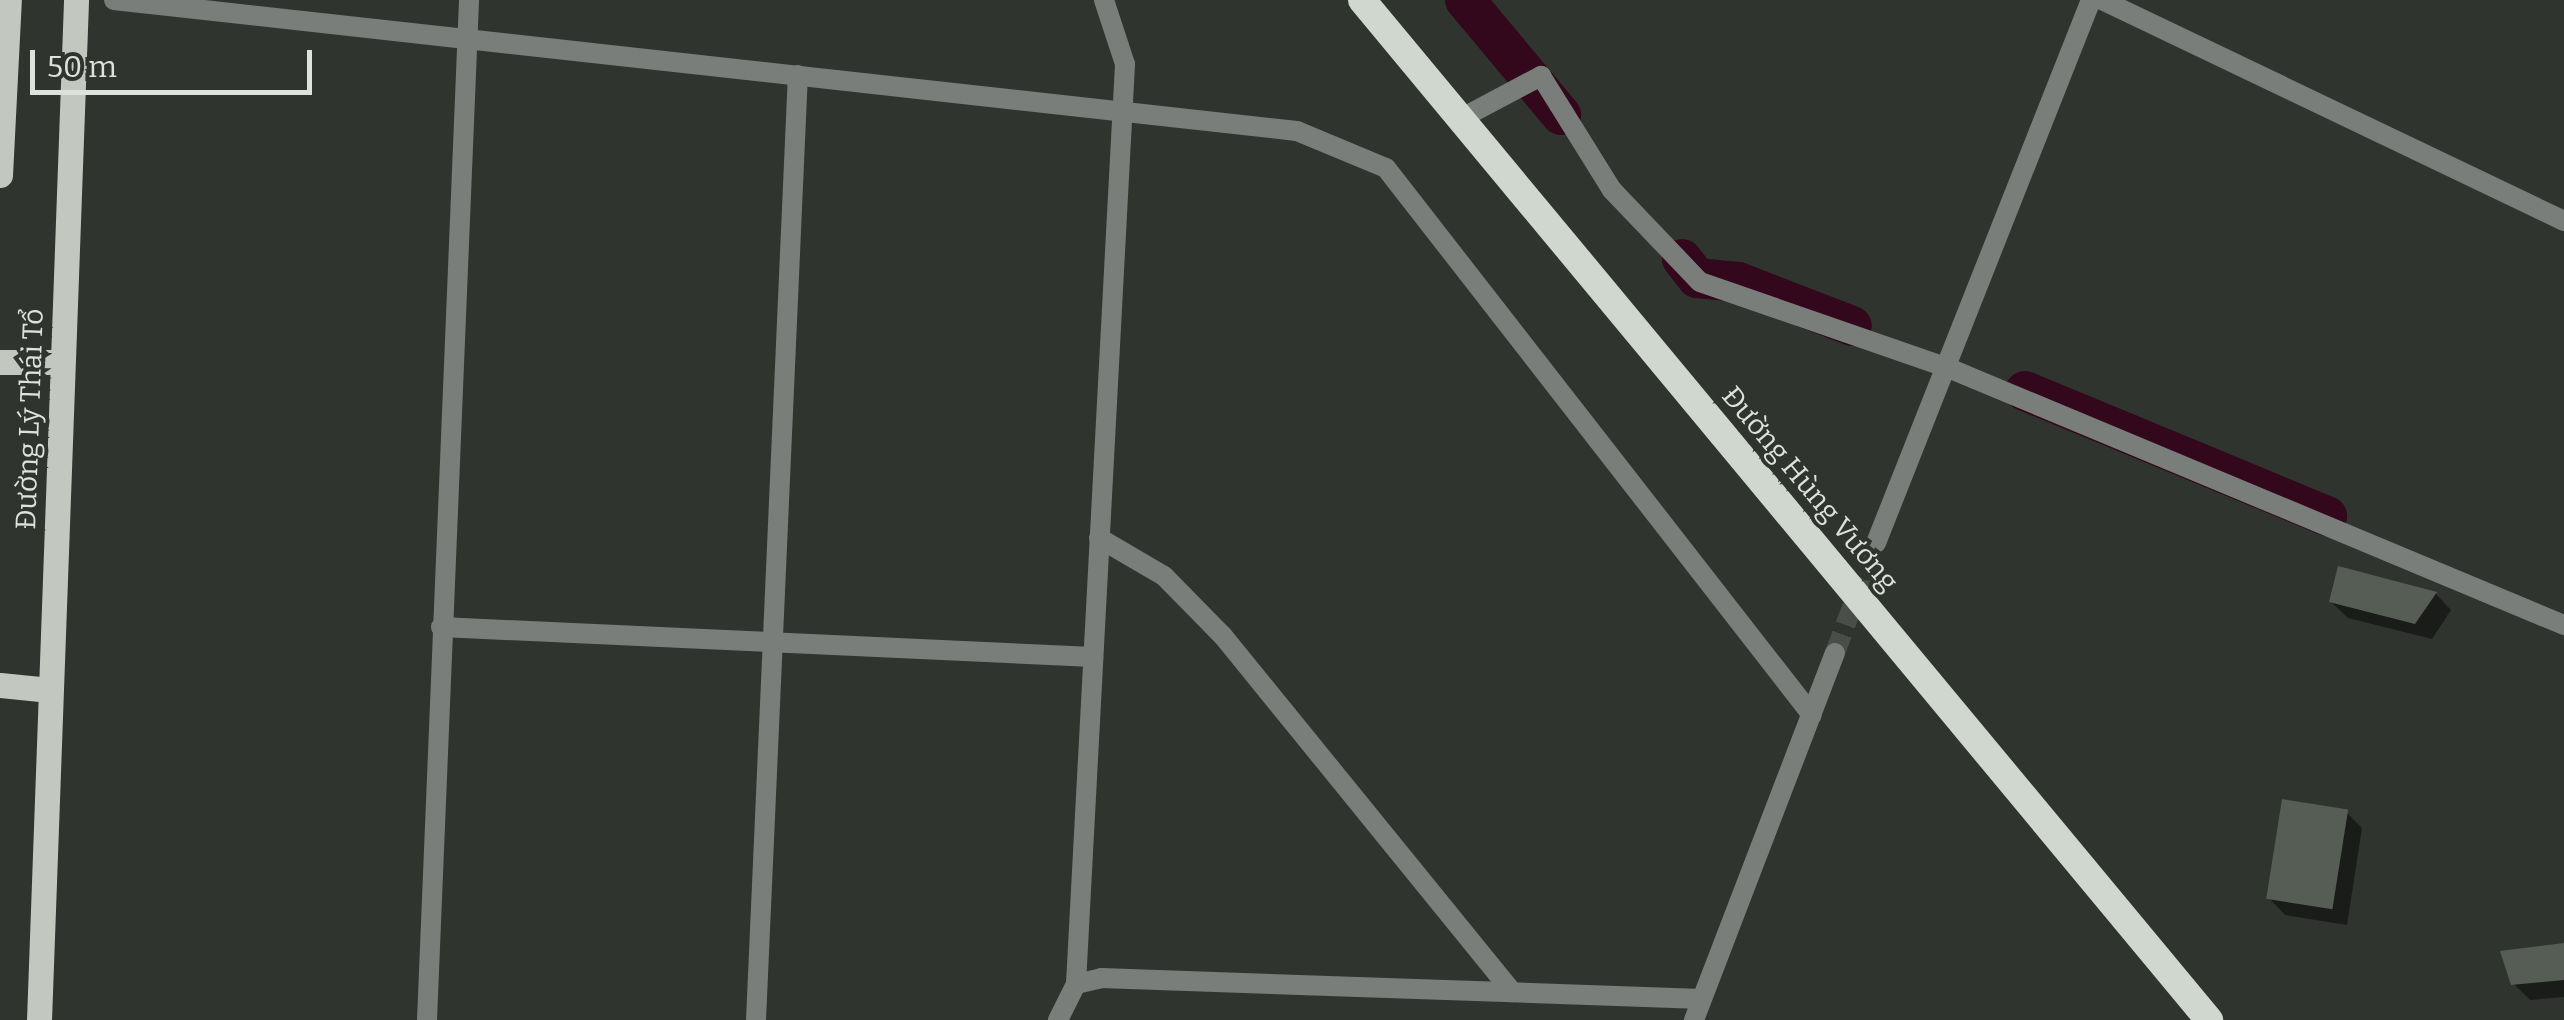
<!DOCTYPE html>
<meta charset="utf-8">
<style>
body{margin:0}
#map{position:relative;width:2564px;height:1020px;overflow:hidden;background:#2f352e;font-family:Bitter,serif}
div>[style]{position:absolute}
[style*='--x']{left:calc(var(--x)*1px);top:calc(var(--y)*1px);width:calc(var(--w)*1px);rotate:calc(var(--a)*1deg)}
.shadow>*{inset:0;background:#0007}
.canal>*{height:40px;margin:-20px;padding:0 20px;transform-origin:20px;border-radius:20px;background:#33081c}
.building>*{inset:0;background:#565d55;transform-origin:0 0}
.minor-tunnel>*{height:20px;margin-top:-10px;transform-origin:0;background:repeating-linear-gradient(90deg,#494f48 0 20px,transparent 0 30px)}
.minor>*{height:20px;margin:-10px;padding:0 10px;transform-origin:10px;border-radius:10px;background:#7a7e7a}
.primary>*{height:25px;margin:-12.5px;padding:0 12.5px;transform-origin:12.5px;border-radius:12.5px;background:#c2c8c0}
.trunk>*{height:28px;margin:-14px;padding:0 14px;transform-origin:14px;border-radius:14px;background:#d0d7ce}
span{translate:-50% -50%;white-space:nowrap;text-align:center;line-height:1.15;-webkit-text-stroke:8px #2f352e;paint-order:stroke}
.street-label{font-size:28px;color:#dee2dd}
.scale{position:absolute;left:30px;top:50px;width:282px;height:45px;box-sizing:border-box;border:5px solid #dee2dd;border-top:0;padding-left:12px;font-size:30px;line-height:35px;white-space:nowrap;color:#dee2dd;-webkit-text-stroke:8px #2f352e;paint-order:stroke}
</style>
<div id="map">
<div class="shadow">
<i style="clip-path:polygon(2339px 569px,2436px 594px,2451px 610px,2432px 639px,2348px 618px,2331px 602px)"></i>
<i style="clip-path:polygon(2346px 812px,2362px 828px,2347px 925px,2285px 915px,2269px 898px)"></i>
<i style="clip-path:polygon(2564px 945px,2564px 997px,2530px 1000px,2514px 984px)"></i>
</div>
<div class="canal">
<i style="--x:1465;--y:0;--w:150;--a:50.1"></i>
<i style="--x:1682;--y:259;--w:24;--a:52"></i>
<i style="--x:1697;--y:278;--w:41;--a:5.6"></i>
<i style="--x:1738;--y:282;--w:122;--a:21.1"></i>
<i style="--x:2025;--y:391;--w:327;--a:22.5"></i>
</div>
<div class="building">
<i style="clip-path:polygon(2338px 566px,2437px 592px,2415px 624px,2329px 602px)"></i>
<i style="left:2282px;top:799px;width:67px;height:101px;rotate:9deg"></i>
<i style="clip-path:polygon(2564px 943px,2564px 980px,2511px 985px,2500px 951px)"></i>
</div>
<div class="minor-tunnel">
<i style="--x:1835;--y:653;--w:117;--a:-69.6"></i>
</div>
<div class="minor">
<i style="--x:114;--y:0;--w:1190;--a:6.32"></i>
<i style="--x:1297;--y:131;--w:96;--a:22.6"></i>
<i style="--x:1386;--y:168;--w:693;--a:52.09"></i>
<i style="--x:2102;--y:0;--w:512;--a:25.56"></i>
<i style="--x:1460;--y:119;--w:92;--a:-28"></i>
<i style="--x:1541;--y:76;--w:134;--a:58.1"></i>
<i style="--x:1612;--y:190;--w:127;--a:46.3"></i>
<i style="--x:1700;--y:282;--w:260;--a:19.1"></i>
<i style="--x:1946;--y:367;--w:670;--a:22.66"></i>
<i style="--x:1099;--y:538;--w:75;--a:30.3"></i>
<i style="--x:1164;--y:576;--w:84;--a:45.5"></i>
<i style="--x:1223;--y:636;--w:459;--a:50.9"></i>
<i style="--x:1876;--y:543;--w:584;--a:-68.4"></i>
<i style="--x:441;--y:627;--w:653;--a:2.63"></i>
<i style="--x:1076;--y:984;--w:921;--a:-86.95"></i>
<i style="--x:1125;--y:64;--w:67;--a:-108.2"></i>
<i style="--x:427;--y:1020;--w:1021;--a:-87.64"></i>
<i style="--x:756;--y:1020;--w:946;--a:-87.46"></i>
<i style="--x:1058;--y:1020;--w:40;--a:-63.4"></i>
<i style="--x:1076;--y:984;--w:26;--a:-13"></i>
<i style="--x:1101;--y:978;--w:601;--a:2"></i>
<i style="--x:1694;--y:1020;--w:393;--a:-69"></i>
</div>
<div class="primary">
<i style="--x:0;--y:175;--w:175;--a:-87.1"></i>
<i style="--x:0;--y:362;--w:62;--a:0"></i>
<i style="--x:0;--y:685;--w:50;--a:5.7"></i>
<i style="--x:39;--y:1020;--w:1021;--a:-87.92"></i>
</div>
<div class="trunk">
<i style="--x:1362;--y:0;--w:1326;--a:50.29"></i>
</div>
<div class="street-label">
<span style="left:30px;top:419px;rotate:-88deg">Đường Lý Thái Tổ</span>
<span style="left:1810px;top:489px;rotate:50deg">Đường Hùng Vương</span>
</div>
<div class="scale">50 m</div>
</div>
